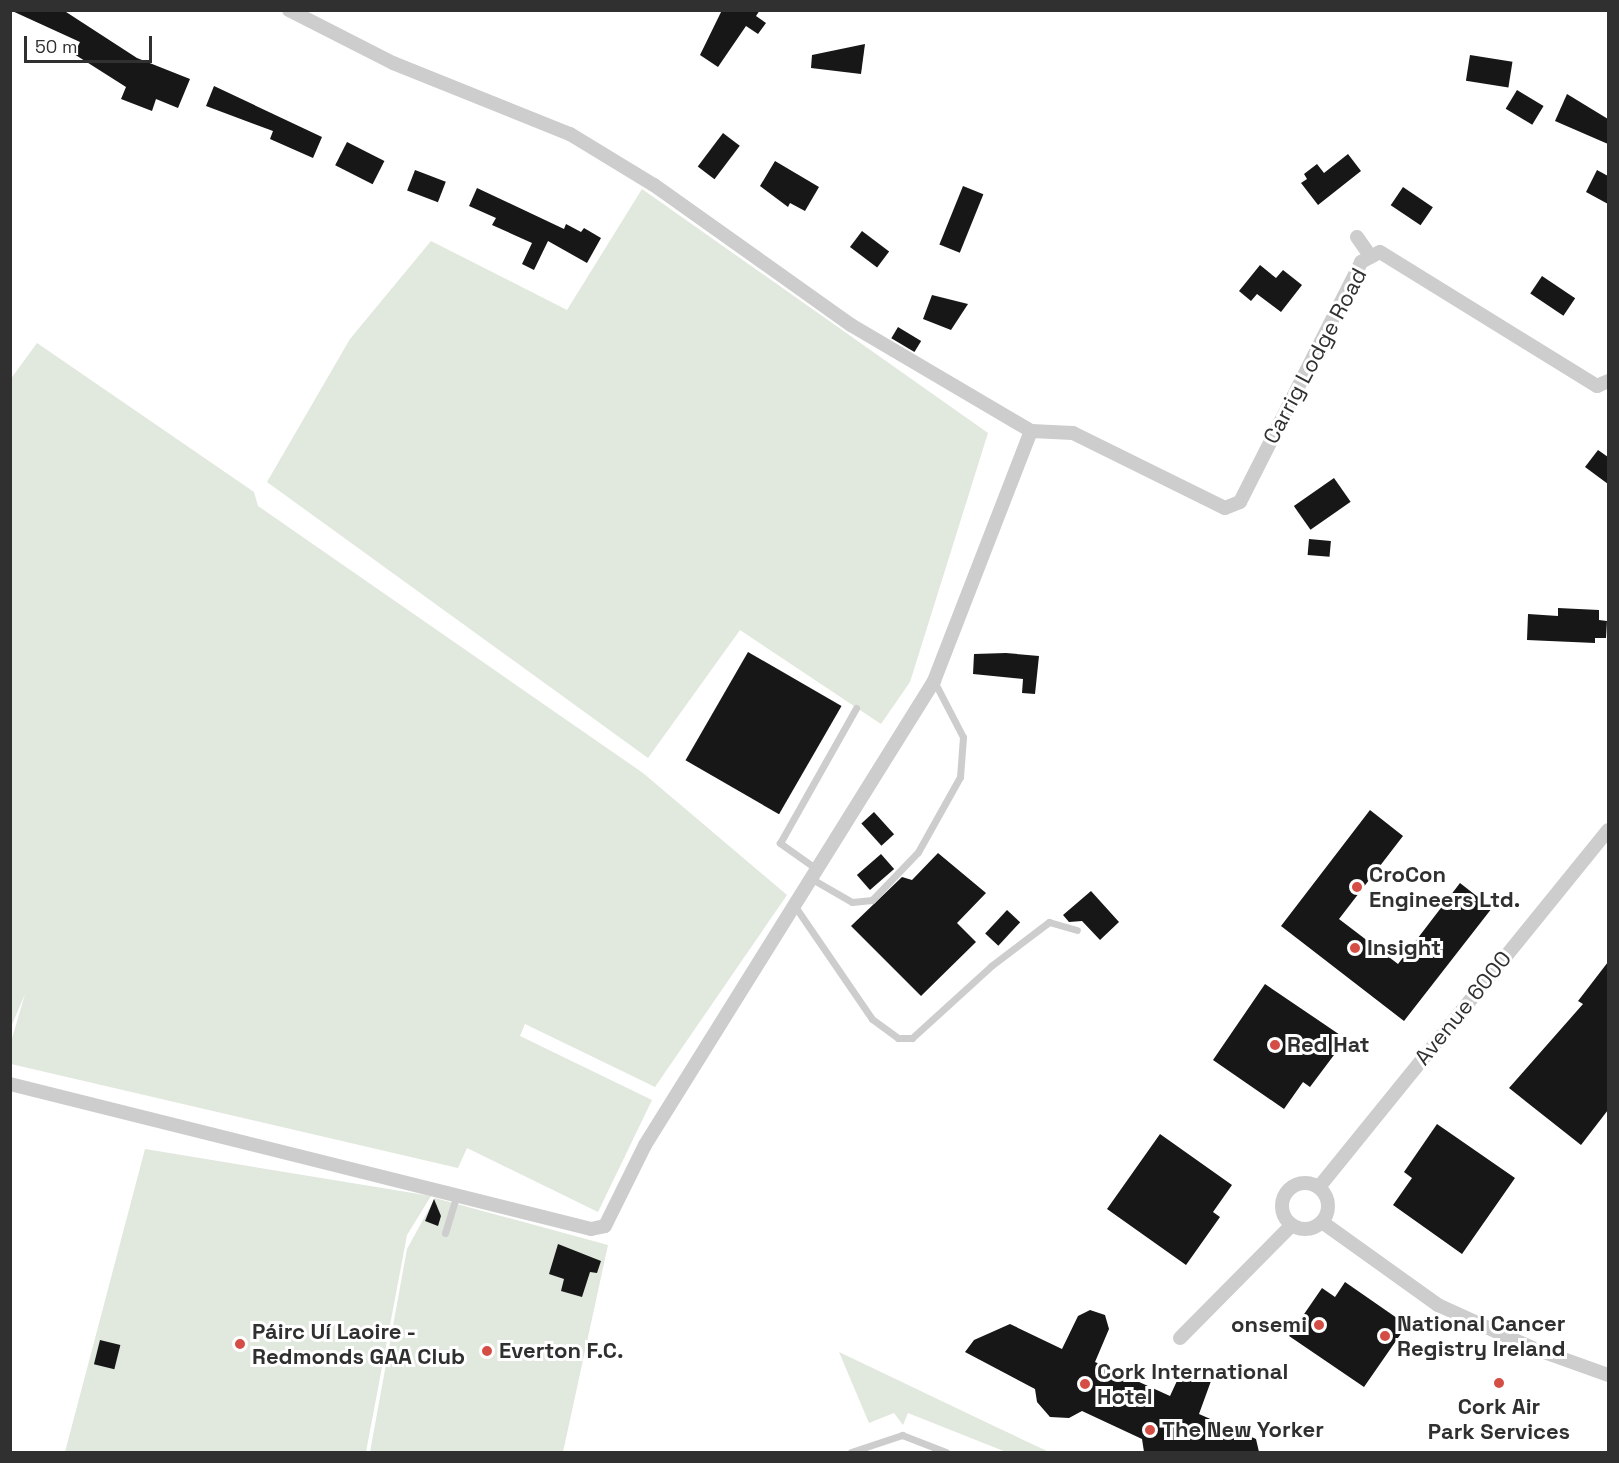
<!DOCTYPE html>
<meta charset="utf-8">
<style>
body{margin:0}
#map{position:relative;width:1619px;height:1463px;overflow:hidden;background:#fff;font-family:"Space Grotesk",sans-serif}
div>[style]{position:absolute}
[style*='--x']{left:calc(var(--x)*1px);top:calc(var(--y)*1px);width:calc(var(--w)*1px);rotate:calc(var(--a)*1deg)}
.green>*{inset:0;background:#e1e8dd}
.building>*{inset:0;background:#171717;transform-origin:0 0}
.service>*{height:7px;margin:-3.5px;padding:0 3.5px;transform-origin:3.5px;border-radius:3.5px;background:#cdcdcd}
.minor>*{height:14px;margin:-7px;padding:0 7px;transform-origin:7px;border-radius:7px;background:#cdcdcd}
.minor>.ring{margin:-7px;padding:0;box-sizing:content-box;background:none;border:14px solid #cdcdcd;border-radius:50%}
.dots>*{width:16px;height:16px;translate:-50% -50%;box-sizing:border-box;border:3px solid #fff;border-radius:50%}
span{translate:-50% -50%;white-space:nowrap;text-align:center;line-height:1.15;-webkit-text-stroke:6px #fff;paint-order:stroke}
.street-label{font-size:22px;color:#303030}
.poi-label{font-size:22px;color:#303030;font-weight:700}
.left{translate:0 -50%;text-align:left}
.right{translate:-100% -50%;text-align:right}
.frame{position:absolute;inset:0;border:12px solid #303030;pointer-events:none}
.scale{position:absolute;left:24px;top:36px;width:128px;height:27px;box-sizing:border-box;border:3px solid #303030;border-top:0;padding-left:8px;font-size:18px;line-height:21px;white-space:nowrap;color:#303030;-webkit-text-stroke:4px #fff;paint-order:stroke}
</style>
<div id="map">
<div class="green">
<i style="clip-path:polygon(642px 189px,988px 433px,910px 682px,881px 724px,740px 630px,648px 758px,267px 482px,350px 339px,431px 241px,567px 310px)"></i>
<i style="clip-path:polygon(37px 343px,254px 492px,258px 506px,643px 773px,787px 895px,655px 1087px,525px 1024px,520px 1036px,652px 1100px,598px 1212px,467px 1148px,458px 1168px,11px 1064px,11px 1042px,25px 994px,11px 1027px,10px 380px)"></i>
<i style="clip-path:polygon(145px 1149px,431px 1196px,407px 1235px,366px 1452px,65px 1452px)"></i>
<i style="clip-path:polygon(435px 1198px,608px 1245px,563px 1452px,370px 1452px,407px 1249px)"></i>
<i style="clip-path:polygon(839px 1352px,994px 1426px,1049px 1452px,1006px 1452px,908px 1413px,903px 1425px,894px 1413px,869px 1423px)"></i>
</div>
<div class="building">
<i style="clip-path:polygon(10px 10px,63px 10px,137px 58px,190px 79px,178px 108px,156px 99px,152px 111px,121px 99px,126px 87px,74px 54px,80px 42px)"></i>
<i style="clip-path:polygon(722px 10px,760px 10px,756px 16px,766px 23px,758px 34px,746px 26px,718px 67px,700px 55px)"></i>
<i style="clip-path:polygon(865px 44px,861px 74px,811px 68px,812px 55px)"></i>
<i style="left:1470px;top:55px;width:43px;height:26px;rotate:9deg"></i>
<i style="clip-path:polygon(214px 86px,322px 137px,313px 158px,270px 139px,273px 131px,206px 106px)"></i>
<i style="left:1517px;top:90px;width:31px;height:22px;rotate:31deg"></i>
<i style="clip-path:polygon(1567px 94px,1608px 119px,1608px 144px,1555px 121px)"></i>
<i style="left:723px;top:133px;width:21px;height:42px;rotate:37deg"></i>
<i style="left:347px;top:142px;width:42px;height:26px;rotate:27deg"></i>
<i style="clip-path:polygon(1348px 154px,1361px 171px,1318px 205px,1301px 183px,1307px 179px,1304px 174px,1317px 164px,1324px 173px)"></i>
<i style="clip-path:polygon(775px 161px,819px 187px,805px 211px,790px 203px,788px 207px,760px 186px)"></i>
<i style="left:415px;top:170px;width:33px;height:22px;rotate:21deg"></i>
<i style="clip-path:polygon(1597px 170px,1608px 176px,1608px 204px,1586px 192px)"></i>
<i style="left:963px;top:186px;width:22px;height:63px;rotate:22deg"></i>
<i style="left:1403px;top:187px;width:36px;height:22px;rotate:34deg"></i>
<i style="clip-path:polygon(477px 188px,564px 229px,566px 224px,581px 232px,584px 228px,601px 238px,587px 263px,548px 241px,534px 270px,522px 264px,532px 243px,492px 225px,496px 218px,469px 206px)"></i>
<i style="left:862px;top:231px;width:34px;height:20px;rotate:37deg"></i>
<i style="clip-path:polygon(1260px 265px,1276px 278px,1283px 270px,1302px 285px,1281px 312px,1257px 294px,1251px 301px,1239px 291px)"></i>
<i style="left:1542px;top:276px;width:40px;height:21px;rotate:34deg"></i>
<i style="clip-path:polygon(932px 295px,968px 304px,951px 330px,923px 319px)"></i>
<i style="left:898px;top:327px;width:27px;height:13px;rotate:31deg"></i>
<i style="clip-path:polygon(1598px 450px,1608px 457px,1608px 484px,1585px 467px)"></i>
<i style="left:1334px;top:478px;width:29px;height:49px;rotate:55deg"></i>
<i style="left:1309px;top:539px;width:22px;height:16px;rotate:5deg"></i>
<i style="clip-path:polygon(1558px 608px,1599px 610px,1599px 620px,1607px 621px,1606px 638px,1595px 638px,1595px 643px,1527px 640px,1528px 614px,1558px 616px)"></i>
<i style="left:748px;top:652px;width:108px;height:125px;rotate:30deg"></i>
<i style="clip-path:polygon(1006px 653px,1039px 656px,1035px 694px,1022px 693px,1023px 679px,973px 674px,974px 654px)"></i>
<i style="clip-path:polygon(1370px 810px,1403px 836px,1339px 919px,1398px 964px,1460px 883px,1492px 908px,1404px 1021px,1281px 926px)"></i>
<i style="left:874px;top:812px;width:30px;height:17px;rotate:48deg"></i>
<i style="clip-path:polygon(938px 853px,986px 893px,957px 923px,976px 942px,921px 996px,851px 926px,902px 877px,912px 880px)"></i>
<i style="left:881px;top:854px;width:20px;height:32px;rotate:49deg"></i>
<i style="clip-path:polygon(1091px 891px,1119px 922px,1100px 940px,1082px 921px,1069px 922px,1063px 915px)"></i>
<i style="left:1007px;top:910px;width:18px;height:32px;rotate:43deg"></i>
<i style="clip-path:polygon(1608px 962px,1608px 1110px,1581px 1145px,1509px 1088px,1583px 1004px,1578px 1001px)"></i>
<i style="clip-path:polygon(1265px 984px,1346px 1039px,1310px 1087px,1303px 1082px,1284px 1109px,1213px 1060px)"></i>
<i style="clip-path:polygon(1437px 1124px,1515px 1178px,1462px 1254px,1393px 1205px,1412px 1178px,1404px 1172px)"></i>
<i style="clip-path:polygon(1160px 1134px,1232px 1185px,1213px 1212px,1220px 1217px,1186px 1265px,1107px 1209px)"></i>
<i style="clip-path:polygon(434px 1199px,441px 1216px,438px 1226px,425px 1221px)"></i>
<i style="clip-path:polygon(558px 1244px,601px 1261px,597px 1273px,590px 1272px,582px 1297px,561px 1291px,564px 1279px,549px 1274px)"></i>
<i style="clip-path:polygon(1345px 1282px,1407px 1325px,1364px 1387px,1289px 1336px,1322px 1288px,1335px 1297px)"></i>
<i style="clip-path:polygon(1090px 1310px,1105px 1315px,1109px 1329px,1095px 1362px,1170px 1396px,1182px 1370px,1203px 1368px,1211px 1381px,1199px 1414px,1256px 1439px,1259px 1452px,1144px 1452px,1142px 1439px,1082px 1411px,1069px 1418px,1050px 1417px,1037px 1402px,1035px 1389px,965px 1352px,974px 1340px,1010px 1324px,1062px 1349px,1078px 1316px)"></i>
<i style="left:100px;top:1340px;width:21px;height:25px;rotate:14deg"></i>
</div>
<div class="service">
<i style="--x:818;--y:870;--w:47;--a:-144.6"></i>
<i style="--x:780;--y:843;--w:155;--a:-60.6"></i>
<i style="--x:812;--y:879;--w:46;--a:29.9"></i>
<i style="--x:852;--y:902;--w:20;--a:-6"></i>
<i style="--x:872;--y:900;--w:66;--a:-46.2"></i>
<i style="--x:918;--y:852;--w:86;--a:-60.8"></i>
<i style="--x:960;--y:777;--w:40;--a:-85.7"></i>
<i style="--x:963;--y:737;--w:63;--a:-117.4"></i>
<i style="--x:794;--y:905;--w:138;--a:55.6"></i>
<i style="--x:872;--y:1019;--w:32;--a:36"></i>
<i style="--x:898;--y:1038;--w:14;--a:0"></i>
<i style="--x:912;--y:1038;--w:107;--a:-42.3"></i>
<i style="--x:991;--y:966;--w:73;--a:-37.2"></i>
<i style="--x:1049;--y:922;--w:29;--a:16"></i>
<i style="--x:445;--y:1233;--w:41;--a:-72.9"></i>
<i style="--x:851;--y:1452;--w:54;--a:-18.4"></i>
<i style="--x:902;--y:1435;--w:47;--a:21.1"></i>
</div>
<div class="minor">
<i style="--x:289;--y:10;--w:117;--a:27"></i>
<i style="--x:393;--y:63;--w:191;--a:21.9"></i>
<i style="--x:570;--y:134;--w:98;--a:31.3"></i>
<i style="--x:654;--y:185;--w:242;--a:35.4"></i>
<i style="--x:851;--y:325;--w:209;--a:30.5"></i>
<i style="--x:1357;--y:237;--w:24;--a:55"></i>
<i style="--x:1031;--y:431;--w:42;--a:2.7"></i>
<i style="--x:1073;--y:433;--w:169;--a:26.3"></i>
<i style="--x:1225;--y:508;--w:16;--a:-22"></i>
<i style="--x:1240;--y:502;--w:269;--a:-63.2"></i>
<i style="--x:1361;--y:262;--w:21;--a:-28"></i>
<i style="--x:1380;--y:252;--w:255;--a:31.7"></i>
<i style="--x:1597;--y:386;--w:12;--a:-24"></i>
<i style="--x:10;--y:1084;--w:599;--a:14.01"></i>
<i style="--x:591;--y:1229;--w:14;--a:-12"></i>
<i style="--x:605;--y:1226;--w:90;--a:-63.7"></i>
<i style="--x:645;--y:1145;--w:547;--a:-58.08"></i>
<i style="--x:934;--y:681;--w:268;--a:-68.8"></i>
<i class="ring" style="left:1282px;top:1183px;width:32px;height:32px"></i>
<i style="--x:1319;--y:1187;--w:459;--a:-51"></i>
<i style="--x:1322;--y:1222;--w:143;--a:35.6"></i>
<i style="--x:1438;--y:1305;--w:101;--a:24.5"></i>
<i style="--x:1530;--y:1347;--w:83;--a:19.7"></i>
<i style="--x:1180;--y:1338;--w:159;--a:-45.3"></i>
</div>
<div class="dots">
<i style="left:1357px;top:887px;background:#d44e45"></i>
<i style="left:1355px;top:948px;background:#d44e45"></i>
<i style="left:1275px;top:1045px;background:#d44e45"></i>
<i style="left:1319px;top:1325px;background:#d44e45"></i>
<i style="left:1385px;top:1336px;background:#d44e45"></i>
<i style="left:240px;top:1344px;background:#d44e45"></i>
<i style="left:487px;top:1351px;background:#d44e45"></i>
<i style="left:1499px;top:1383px;background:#d44e45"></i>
<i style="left:1085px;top:1384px;background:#d44e45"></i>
<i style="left:1150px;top:1430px;background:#d44e45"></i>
</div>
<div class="street-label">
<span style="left:1315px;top:356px;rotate:-62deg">Carrig Lodge Road</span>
<span style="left:1463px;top:1008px;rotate:-51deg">Avenue 6000</span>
</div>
<div class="poi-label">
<span class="left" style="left:1369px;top:887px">CroCon<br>Engineers Ltd.</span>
<span class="left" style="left:1367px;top:948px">Insight</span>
<span class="left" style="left:1287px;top:1045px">Red Hat</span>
<span class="left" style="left:1397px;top:1336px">National Cancer<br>Registry Ireland</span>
<span class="right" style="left:1307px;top:1325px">onsemi</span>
<span class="left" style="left:252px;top:1344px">Páirc Uí Laoire -<br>Redmonds GAA Club</span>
<span class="left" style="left:499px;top:1351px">Everton F.C.</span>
<span class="left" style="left:1097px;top:1384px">Cork International<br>Hotel</span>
<span style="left:1499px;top:1419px">Cork Air<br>Park Services</span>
<span class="left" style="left:1162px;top:1430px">The New Yorker</span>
</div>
<div class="frame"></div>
<div class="scale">50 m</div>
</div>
